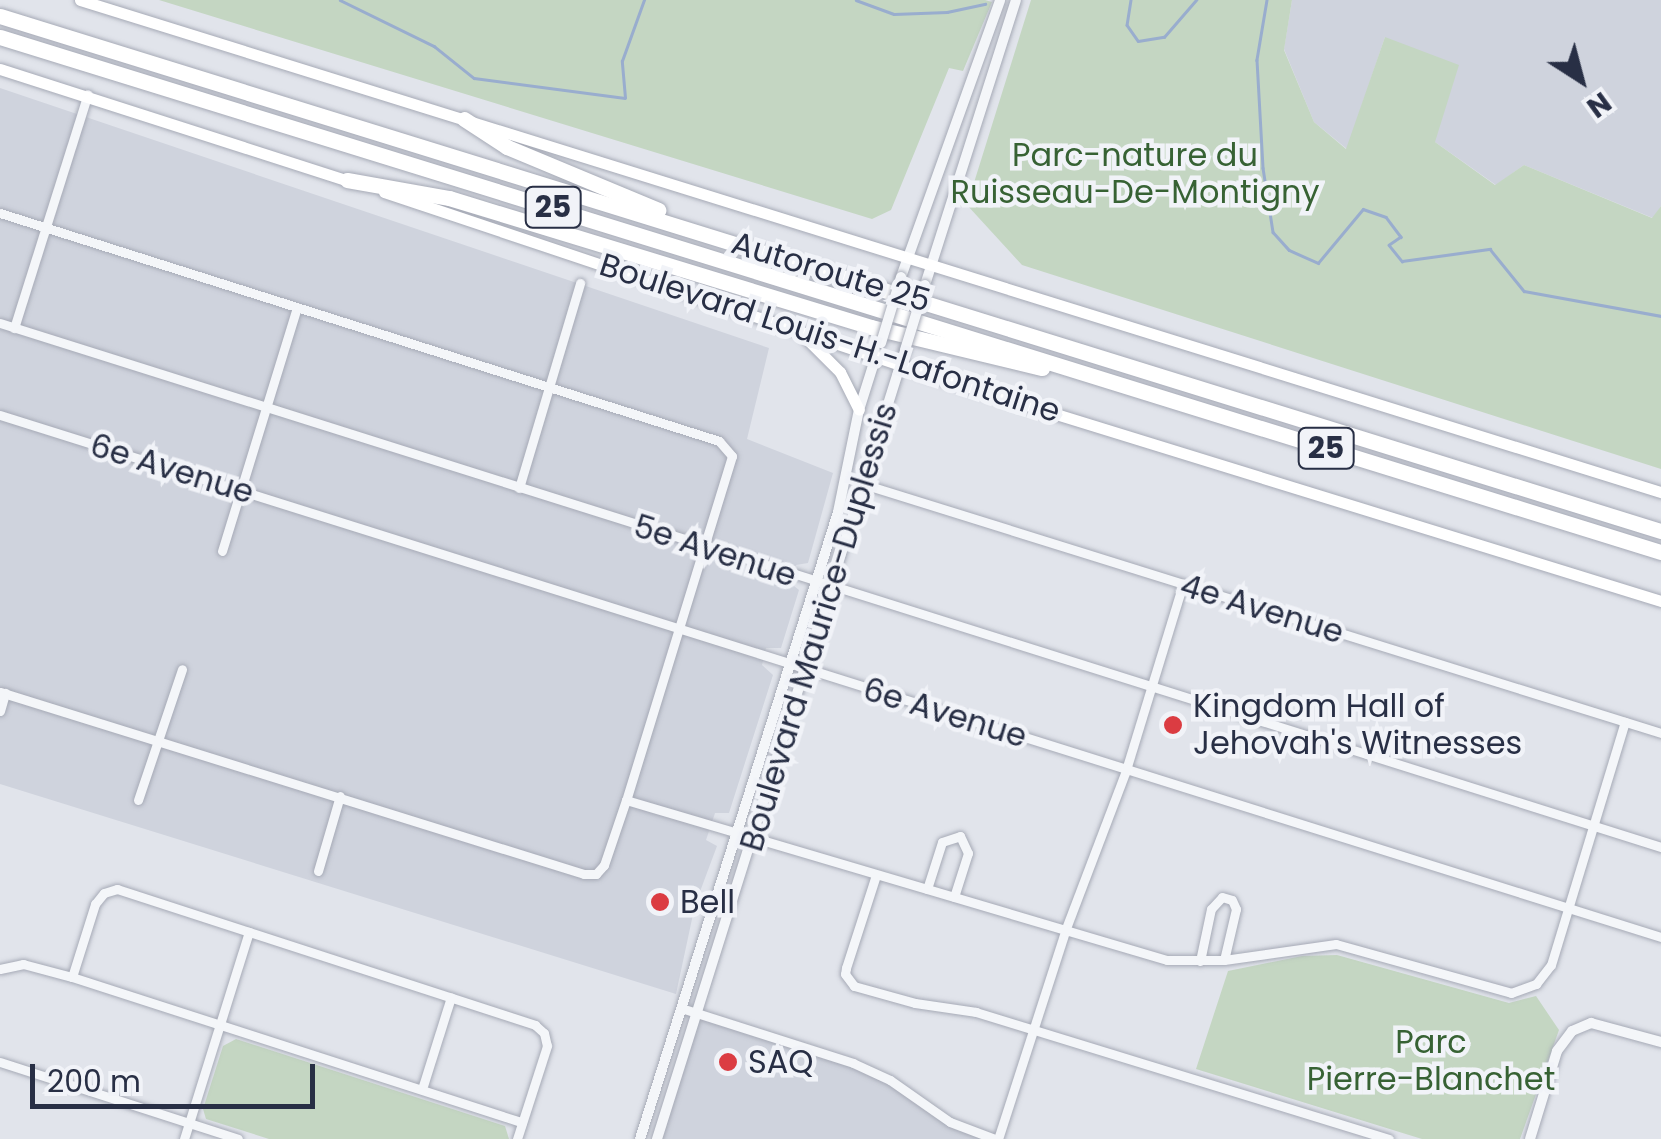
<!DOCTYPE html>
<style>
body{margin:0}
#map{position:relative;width:1661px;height:1139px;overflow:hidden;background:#e1e4eb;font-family:Poppins,sans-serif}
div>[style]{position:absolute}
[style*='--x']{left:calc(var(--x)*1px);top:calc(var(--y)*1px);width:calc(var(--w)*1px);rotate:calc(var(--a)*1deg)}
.built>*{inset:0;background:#cfd3dd}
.green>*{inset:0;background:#c4d6c2}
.stream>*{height:2.5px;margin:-1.25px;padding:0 1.25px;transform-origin:1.25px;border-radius:1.25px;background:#99adce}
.roads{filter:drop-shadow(0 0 2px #a6aab6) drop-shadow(0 0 2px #a6aab6)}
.minor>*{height:9px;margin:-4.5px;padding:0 4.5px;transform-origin:4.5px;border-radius:4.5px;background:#f4f6f9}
.tertiary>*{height:10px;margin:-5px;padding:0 5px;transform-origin:5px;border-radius:5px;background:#f4f6f9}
.secondary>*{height:11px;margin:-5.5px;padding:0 5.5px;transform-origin:5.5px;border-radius:5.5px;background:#fff}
.motorway>*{height:15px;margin:-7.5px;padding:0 7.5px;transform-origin:7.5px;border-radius:7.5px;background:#fff}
.bridges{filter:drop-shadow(0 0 2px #a6aab6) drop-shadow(0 0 2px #a6aab6)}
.tertiary-bridge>*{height:10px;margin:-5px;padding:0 5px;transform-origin:5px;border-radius:5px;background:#f4f6f9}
.dots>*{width:28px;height:28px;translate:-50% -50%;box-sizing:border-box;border:5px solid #f1f3f8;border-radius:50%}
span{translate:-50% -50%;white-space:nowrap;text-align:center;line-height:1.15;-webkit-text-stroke:9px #f1f3f8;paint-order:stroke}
.shield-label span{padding:2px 8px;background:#f1f3f8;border:2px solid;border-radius:8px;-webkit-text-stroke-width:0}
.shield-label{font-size:30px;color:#282f45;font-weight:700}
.park-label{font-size:32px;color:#376234}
.street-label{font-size:32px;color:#282f45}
.poi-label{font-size:32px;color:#282f45}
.left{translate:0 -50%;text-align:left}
.north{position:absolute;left:1531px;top:30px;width:100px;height:100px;-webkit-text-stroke:8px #f1f3f8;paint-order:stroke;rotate:144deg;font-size:28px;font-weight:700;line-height:40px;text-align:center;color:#282f45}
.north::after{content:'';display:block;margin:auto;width:35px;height:45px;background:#282f45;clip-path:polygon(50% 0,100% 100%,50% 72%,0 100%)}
.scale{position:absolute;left:30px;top:1064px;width:285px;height:45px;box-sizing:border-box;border:5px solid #282f45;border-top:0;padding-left:12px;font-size:30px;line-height:35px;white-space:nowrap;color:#282f45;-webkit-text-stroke:8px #f1f3f8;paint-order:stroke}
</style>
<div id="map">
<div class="built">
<i style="clip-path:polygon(1292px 0,1661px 0,1661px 206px,1653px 218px,1524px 165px,1496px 185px,1435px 142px,1385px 37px,1347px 149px,1314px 122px,1284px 49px)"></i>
<i style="clip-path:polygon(0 88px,769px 348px,747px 439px,833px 473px,808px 563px,796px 565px,789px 582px,799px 590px,781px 648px,766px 648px,762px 665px,773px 675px,729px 813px,715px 813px,706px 840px,717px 846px,695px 905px,676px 994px,0 784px)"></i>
<i style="clip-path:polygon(696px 1013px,878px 1074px,930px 1109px,995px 1139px,659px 1139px)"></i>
</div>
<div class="green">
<i style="clip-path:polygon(159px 0,985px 0,992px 2px,963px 71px,949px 68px,891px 210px,872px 219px)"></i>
<i style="clip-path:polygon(1031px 0,1292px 0,1284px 50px,1314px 122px,1346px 149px,1385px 37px,1459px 65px,1435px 142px,1495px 185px,1524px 165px,1652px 218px,1661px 206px,1661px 469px,1022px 265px,967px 205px)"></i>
<i style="clip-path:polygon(1337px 955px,1509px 1003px,1536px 996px,1559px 1030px,1520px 1139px,1422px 1139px,1196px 1069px,1228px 971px,1302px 956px)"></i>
<i style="clip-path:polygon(236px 1039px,505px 1126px,509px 1139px,269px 1139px,206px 1119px,203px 1109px,223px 1046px)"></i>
</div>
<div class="stream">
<i style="--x:340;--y:0;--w:105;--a:26.1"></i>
<i style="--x:434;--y:46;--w:51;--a:38.7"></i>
<i style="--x:474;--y:78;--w:152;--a:7.5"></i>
<i style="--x:625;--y:98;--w:37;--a:-95"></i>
<i style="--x:622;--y:61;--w:65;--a:-70.2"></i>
<i style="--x:856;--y:0;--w:40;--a:20.2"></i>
<i style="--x:894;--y:14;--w:53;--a:-2.2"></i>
<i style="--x:947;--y:12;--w:39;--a:-12"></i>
<i style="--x:1131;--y:0;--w:25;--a:99"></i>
<i style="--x:1127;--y:25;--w:19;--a:55"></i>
<i style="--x:1138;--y:41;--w:26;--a:-9"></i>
<i style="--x:1164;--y:37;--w:49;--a:-49.1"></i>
<i style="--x:1267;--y:0;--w:61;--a:99.5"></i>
<i style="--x:1257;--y:60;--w:108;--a:86.8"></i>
<i style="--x:1263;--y:168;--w:65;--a:81.1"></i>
<i style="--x:1273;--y:232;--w:24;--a:48"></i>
<i style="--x:1289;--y:250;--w:32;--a:24"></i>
<i style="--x:1318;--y:263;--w:70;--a:-50.2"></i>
<i style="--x:1363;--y:209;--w:24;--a:19"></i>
<i style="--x:1386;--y:217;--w:25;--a:53"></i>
<i style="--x:1401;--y:237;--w:14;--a:146"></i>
<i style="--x:1389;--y:245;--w:21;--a:51"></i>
<i style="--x:1402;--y:261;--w:89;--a:-7.8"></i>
<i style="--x:1490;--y:249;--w:54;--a:51"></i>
<i style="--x:1524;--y:291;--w:139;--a:10.3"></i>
</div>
<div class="roads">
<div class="minor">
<i style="--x:0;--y:213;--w:754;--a:17.59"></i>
<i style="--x:719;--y:441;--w:20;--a:49"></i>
<i style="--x:732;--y:456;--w:360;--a:107.1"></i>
<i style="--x:626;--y:800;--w:69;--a:108.7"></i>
<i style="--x:604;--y:865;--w:12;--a:132"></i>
<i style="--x:596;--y:874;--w:12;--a:180"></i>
<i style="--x:584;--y:874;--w:612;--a:-162.69"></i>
<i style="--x:0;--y:323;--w:1742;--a:17.51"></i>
<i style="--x:14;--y:328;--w:245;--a:-72.5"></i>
<i style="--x:0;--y:415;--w:1741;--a:17.45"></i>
<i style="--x:863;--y:484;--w:836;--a:17.33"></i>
<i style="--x:519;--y:488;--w:214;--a:-73.4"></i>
<i style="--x:222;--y:551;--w:255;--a:-72.9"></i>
<i style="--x:0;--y:711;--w:19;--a:-74"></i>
<i style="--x:138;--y:800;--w:138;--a:-71.4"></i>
<i style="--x:626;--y:800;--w:564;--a:16.48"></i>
<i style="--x:1167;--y:960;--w:57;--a:0"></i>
<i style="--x:1224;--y:960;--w:113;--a:-8.1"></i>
<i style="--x:1336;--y:944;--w:182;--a:15.6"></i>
<i style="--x:1511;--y:993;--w:27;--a:-20"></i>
<i style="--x:1536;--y:984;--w:24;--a:-52"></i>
<i style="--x:1551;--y:965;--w:254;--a:-73.1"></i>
<i style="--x:318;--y:871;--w:78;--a:-73.7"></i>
<i style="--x:876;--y:875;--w:98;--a:107.9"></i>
<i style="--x:846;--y:968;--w:6;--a:99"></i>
<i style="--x:845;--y:974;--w:15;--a:53"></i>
<i style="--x:854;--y:986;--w:63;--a:15.6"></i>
<i style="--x:915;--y:1003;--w:62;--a:8.4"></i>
<i style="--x:976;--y:1012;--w:432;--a:17.1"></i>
<i style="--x:927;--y:889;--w:49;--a:-72.3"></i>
<i style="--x:942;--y:842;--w:19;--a:-18"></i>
<i style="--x:960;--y:836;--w:19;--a:65"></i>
<i style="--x:968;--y:853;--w:46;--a:107.7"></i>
<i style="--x:1200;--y:961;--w:53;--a:-78.1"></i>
<i style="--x:1211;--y:909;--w:16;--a:-47"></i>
<i style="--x:1222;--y:897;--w:10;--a:17"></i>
<i style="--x:1232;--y:900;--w:10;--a:66"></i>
<i style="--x:1236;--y:909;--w:52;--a:103.2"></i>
<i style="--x:0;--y:969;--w:24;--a:-12"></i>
<i style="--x:23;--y:964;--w:51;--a:14.9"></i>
<i style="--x:72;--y:977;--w:473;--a:17.9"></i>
<i style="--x:72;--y:977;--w:77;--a:-72.5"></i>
<i style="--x:95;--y:904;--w:14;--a:-51"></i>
<i style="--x:104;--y:893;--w:14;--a:-17"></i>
<i style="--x:117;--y:889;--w:440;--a:18"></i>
<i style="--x:535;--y:1025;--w:12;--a:42"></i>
<i style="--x:544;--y:1033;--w:13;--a:77"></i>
<i style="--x:547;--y:1046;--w:98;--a:107.9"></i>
<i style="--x:681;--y:1008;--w:181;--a:17.7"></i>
<i style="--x:853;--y:1063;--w:41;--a:24.7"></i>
<i style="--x:890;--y:1080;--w:73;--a:35"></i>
<i style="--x:950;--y:1122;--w:48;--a:20.7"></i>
<i style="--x:0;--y:1062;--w:250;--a:17.9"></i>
<i style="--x:422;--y:1089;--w:96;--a:-72.5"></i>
<i style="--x:184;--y:1139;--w:217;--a:-72.6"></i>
<i style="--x:998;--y:1139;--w:219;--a:-72.1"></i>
<i style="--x:1065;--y:931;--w:172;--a:-69.2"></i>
<i style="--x:1126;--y:770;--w:195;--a:-73"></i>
</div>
<div class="tertiary">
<i style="--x:901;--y:277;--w:294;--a:-70.3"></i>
<i style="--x:925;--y:285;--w:299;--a:-72.3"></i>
<i style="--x:640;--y:1139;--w:658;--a:-72.47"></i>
<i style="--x:838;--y:512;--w:104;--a:-78.4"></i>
<i style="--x:859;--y:410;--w:60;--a:-72.5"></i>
<i style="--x:657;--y:1139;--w:827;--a:-72.55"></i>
<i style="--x:1530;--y:1139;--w:92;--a:-72.9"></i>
<i style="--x:1557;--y:1051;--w:25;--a:-53"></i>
<i style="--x:1572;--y:1031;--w:21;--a:-23"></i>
<i style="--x:1591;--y:1023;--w:73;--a:15.2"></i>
</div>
<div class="secondary">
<i style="--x:80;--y:0;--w:1656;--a:17.29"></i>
<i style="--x:0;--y:69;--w:371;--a:17.8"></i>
<i style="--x:384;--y:192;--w:576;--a:18.53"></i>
<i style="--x:930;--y:375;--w:765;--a:17.18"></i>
<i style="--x:804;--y:336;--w:51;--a:45"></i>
<i style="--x:840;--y:372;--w:42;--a:63.4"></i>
</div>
<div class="motorway">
<i style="--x:0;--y:16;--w:1739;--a:17.23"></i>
<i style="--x:0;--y:37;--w:1739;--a:17.23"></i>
<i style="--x:464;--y:119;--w:51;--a:33.1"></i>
<i style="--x:507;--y:147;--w:164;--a:22.6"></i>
<i style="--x:347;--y:180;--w:104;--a:10"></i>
<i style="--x:449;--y:198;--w:441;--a:17"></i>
<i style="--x:871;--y:327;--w:176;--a:13.5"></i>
</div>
</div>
<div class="bridges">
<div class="tertiary-bridge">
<i style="--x:881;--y:343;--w:69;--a:-73.1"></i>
<i style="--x:905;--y:350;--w:68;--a:-72.9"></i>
</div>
</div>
<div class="dots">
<i style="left:1173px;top:725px;background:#db3c42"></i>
<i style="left:660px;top:902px;background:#db3c42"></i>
<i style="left:728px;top:1062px;background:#db3c42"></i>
</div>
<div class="shield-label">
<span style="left:553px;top:207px">25</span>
<span style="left:1326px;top:448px">25</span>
</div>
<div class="park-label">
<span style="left:1135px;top:174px">Parc-nature du<br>Ruisseau-De-Montigny</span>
<span style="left:1431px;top:1061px">Parc<br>Pierre-Blanchet</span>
</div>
<div class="street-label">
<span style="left:831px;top:272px;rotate:17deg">Autoroute 25</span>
<span style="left:830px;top:338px;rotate:18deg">Boulevard Louis-H.-Lafontaine</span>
<span style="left:172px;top:469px;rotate:17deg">6e Avenue</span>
<span style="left:715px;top:551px;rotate:18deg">5e Avenue</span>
<span style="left:1262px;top:609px;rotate:17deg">4e Avenue</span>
<span style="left:819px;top:627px;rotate:-73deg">Boulevard Maurice-Duplessis</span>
<span style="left:945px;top:713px;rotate:17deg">6e Avenue</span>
</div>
<div class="poi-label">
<span class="left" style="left:1193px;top:725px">Kingdom Hall of<br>Jehovah's Witnesses</span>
<span class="left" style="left:680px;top:902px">Bell</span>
<span class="left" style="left:748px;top:1062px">SAQ</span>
</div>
<div class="north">N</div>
<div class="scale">200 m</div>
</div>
